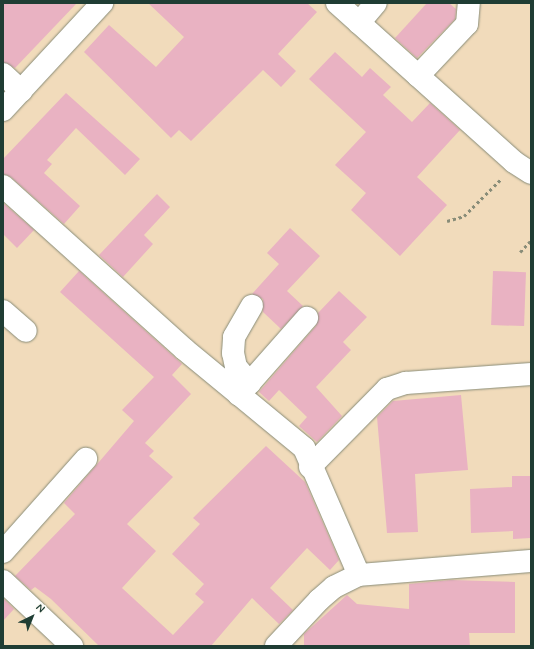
<!DOCTYPE html>
<style>
body{margin:0}
#map{position:relative;width:534px;height:649px;overflow:hidden;background:#f1dbbb;font-family:Mynerve,sans-serif}
div>[style]{position:absolute}
[style*='--x']{left:calc(var(--x)*1px);top:calc(var(--y)*1px);width:calc(var(--w)*1px);rotate:calc(var(--a)*1deg)}
.building>*{inset:0;background:#e9b2c2;transform-origin:0 0}
.path>*{height:2.5px;margin-top:-1.25px;transform-origin:0;background:repeating-linear-gradient(90deg,#888c78 0 3px,transparent 0 6px)}
.roads{filter:drop-shadow(0 0 1px #888c78) drop-shadow(0 0 1px #888c78)}
.minor>*{height:22px;margin:-11px;padding:0 11px;transform-origin:11px;border-radius:11px;background:#fff}
span{translate:-50% -50%;white-space:nowrap;text-align:center;line-height:1.15;-webkit-text-stroke:3px #fdfcf7;paint-order:stroke}
.frame{position:absolute;inset:0;border:4px solid #1f3d34;pointer-events:none}
.north{position:absolute;left:12px;top:597px;width:40px;height:40px;-webkit-text-stroke:3px #fdfcf7;paint-order:stroke;rotate:43deg;font-size:11px;font-weight:700;line-height:16px;text-align:center;color:#1f3d34}
.north::after{content:'';display:block;margin:auto;width:14px;height:18px;background:#1f3d34;clip-path:polygon(50% 0,100% 100%,50% 72%,0 100%)}
</style>
<div id="map">
<div class="building">
<i style="clip-path:polygon(3px 3px,77px 3px,15px 68px,3px 62px)"></i>
<i style="clip-path:polygon(148px 3px,307px 3px,317px 12px,278px 54px,296px 71px,281px 87px,263px 70px,191px 141px,179px 130px,171px 138px,84px 52px,109px 25px,156px 67px,184px 37px)"></i>
<i style="clip-path:polygon(427px 3px,449px 3px,456px 9px,455px 19px,417px 58px,395px 38px)"></i>
<i style="clip-path:polygon(335px 52px,362px 77px,370px 68px,391px 87px,383px 95px,412px 122px,430px 103px,460px 130px,417px 177px,447px 205px,400px 256px,351px 210px,366px 193px,335px 165px,366px 132px,309px 79px)"></i>
<i style="clip-path:polygon(66px 93px,140px 159px,125px 175px,76px 128px,47px 160px,52px 164px,44px 173px,80px 206px,64px 224px,11px 177px,3px 174px,3px 159px)"></i>
<i style="clip-path:polygon(157px 194px,170px 207px,144px 235px,153px 244px,123px 277px,99px 255px)"></i>
<i style="clip-path:polygon(3px 203px,34px 230px,17px 248px,3px 234px)"></i>
<i style="clip-path:polygon(290px 228px,320px 256px,287px 291px,303px 306px,281px 329px,263px 312px,263px 299px,252px 294px,279px 264px,267px 253px)"></i>
<i style="clip-path:polygon(79px 271px,182px 364px,172px 375px,191px 394px,145px 443px,154px 451px,149px 456px,173px 477px,127px 524px,156px 551px,122px 588px,173px 635px,204px 602px,195px 594px,204px 584px,172px 554px,200px 524px,193px 518px,266px 446px,305px 482px,339px 560px,330px 570px,307px 548px,270px 588px,293px 610px,279px 624px,252px 598px,211px 646px,99px 646px,51px 599px,35px 587px,31px 590px,15px 576px,75px 514px,64px 503px,134px 421px,122px 410px,154px 377px,60px 292px)"></i>
<i style="left:493px;top:271px;width:33px;height:54px;rotate:2deg"></i>
<i style="clip-path:polygon(339px 291px,367px 317px,343px 342px,351px 350px,316px 387px,342px 416px,317px 442px,299px 426px,307px 417px,279px 390px,269px 401px,259px 392px,316px 326px,318px 313px)"></i>
<i style="clip-path:polygon(461px 395px,468px 470px,415px 474px,418px 532px,387px 533px,377px 417px,393px 401px)"></i>
<i style="clip-path:polygon(512px 476px,531px 476px,531px 538px,513px 539px,513px 531px,471px 533px,470px 489px,512px 487px)"></i>
<i style="clip-path:polygon(451px 580px,515px 582px,515px 633px,469px 633px,470px 646px,304px 646px,304px 634px,347px 595px,357px 604px,409px 609px,409px 584px)"></i>
<i style="clip-path:polygon(3px 598px,14px 609px,3px 621px)"></i>
</div>
<div class="path">
<i style="--x:447;--y:221;--w:18;--a:-16"></i>
<i style="--x:464;--y:216;--w:51;--a:-45"></i>
<i style="--x:520;--y:252;--w:16;--a:-47"></i>
</div>
<div class="roads">
<div class="minor">
<i style="--x:337;--y:3;--w:238;--a:41.9"></i>
<i style="--x:514;--y:162;--w:20;--a:33"></i>
<i style="--x:359;--y:23;--w:26;--a:-50"></i>
<i style="--x:3;--y:74;--w:25;--a:43"></i>
<i style="--x:418;--y:76;--w:71;--a:-46.7"></i>
<i style="--x:467;--y:24;--w:21;--a:-85"></i>
<i style="--x:3;--y:110;--w:146;--a:-47.2"></i>
<i style="--x:3;--y:186;--w:244;--a:42"></i>
<i style="--x:184;--y:349;--w:156;--a:39.5"></i>
<i style="--x:304;--y:448;--w:138;--a:66.6"></i>
<i style="--x:3;--y:311;--w:30;--a:41"></i>
<i style="--x:250;--y:383;--w:21;--a:-131"></i>
<i style="--x:236;--y:367;--w:14;--a:-102"></i>
<i style="--x:233;--y:353;--w:16;--a:-86"></i>
<i style="--x:234;--y:337;--w:36;--a:-60"></i>
<i style="--x:239;--y:395;--w:103;--a:-48.6"></i>
<i style="--x:310;--y:467;--w:110;--a:-45.4"></i>
<i style="--x:387;--y:389;--w:20;--a:-18"></i>
<i style="--x:406;--y:383;--w:125;--a:-4.1"></i>
<i style="--x:3;--y:552;--w:125;--a:-48.3"></i>
<i style="--x:3;--y:581;--w:95;--a:43.3"></i>
<i style="--x:276;--y:646;--w:63;--a:-46.9"></i>
<i style="--x:319;--y:600;--w:20;--a:-41"></i>
<i style="--x:334;--y:587;--w:28;--a:-26"></i>
<i style="--x:359;--y:575;--w:173;--a:-4.7"></i>
</div>
</div>
<div class="frame"></div>
<div class="north">N</div>
</div>
